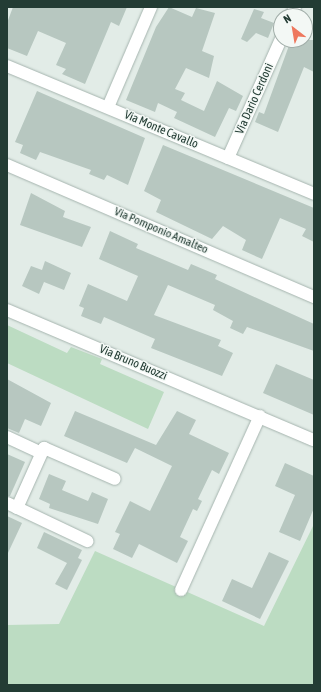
<!DOCTYPE html>
<style>
body{margin:0}
#map{position:relative;width:321px;height:692px;overflow:hidden;background:#e2ece7;font-family:"Asap Condensed",sans-serif}
div>[style]{position:absolute}
[style*='--x']{left:calc(var(--x)*1px);top:calc(var(--y)*1px);width:calc(var(--w)*1px);rotate:calc(var(--a)*1deg)}
.green>*{inset:0;background:#bcdcc2}
.building>*{inset:0;background:#b7c7c0}
.roads{filter:drop-shadow(0 0 1px #a5b4ae) drop-shadow(0 0 1px #a5b4ae)}
.street>*{height:12px;margin:-6px;padding:0 6px;transform-origin:6px;border-radius:6px;background:#fff}
span{translate:-50% -50%;white-space:nowrap;text-align:center;line-height:1.15;-webkit-text-stroke:3px #f3f8f5;paint-order:stroke}
.street-label{font-size:12px;color:#233c34}
.frame{position:absolute;inset:0;border:8px solid #233c34;pointer-events:none}
.north{position:absolute;left:273px;top:8px;width:40px;height:40px;box-sizing:border-box;background:#f3f8f5;border:1px solid #a0ada8;border-radius:50%;rotate:329deg;font-size:11px;font-weight:700;line-height:16px;text-align:center;color:#233c34}
.north::after{content:'';display:block;margin:auto;width:14px;height:18px;background:#ee785e;clip-path:polygon(50% 0,100% 100%,50% 72%,0 100%)}
</style>
<div id="map">
<div class="green">
<i style="clip-path:polygon(7px 325px,67px 353px,71px 347px,102px 359px,100px 364px,164px 392px,148px 429px,7px 363px)"></i>
<i style="clip-path:polygon(314px 524px,314px 685px,7px 685px,7px 625px,59px 624px,95px 551px,264px 626px)"></i>
</div>
<div class="building">
<i style="clip-path:polygon(13px 7px,127px 7px,119px 26px,111px 22px,85px 84px,62px 74px,66px 69px,56px 65px,66px 43px,38px 31px,27px 56px,7px 48px,7px 23px)"></i>
<i style="clip-path:polygon(169px 7px,192px 17px,196px 8px,215px 13px,202px 51px,214px 56px,209px 78px,186px 68px,175px 89px,185px 93px,181px 100px,204px 111px,217px 81px,243px 96px,236px 111px,229px 108px,215px 137px,174px 118px,177px 112px,158px 103px,155px 112px,126px 100px,156px 27px)"></i>
<i style="clip-path:polygon(254px 9px,264px 12px,261px 18px,274px 23px,268px 38px,256px 33px,247px 42px,241px 39px)"></i>
<i style="clip-path:polygon(291px 40px,314px 40px,314px 72px,304px 67px,278px 132px,255px 122px,259px 112px,264px 114px)"></i>
<i style="clip-path:polygon(37px 91px,145px 138px,128px 185px,107px 175px,104px 180px,89px 174px,91px 170px,40px 152px,36px 160px,20px 153px,23px 145px,15px 142px)"></i>
<i style="clip-path:polygon(163px 145px,314px 208px,314px 242px,302px 236px,306px 229px,280px 218px,262px 259px,242px 250px,246px 240px,223px 226px,212px 239px,156px 212px,161px 200px,144px 191px)"></i>
<i style="clip-path:polygon(31px 193px,65px 211px,63px 217px,91px 227px,82px 247px,20px 225px)"></i>
<i style="clip-path:polygon(110px 231px,138px 244px,136px 248px,188px 270px,191px 264px,217px 275px,215px 279px,314px 324px,314px 351px,247px 327px,243px 334px,230px 328px,233px 321px,213px 310px,215px 305px,168px 285px,154px 315px,221px 340px,218px 346px,233px 353px,222px 376px,151px 348px,155px 339px,104px 317px,101px 324px,81px 316px,84px 308px,79px 306px,88px 284px,127px 301px,138px 276px,99px 259px)"></i>
<i style="clip-path:polygon(45px 261px,71px 273px,64px 290px,44px 282px,39px 294px,22px 286px,31px 266px,42px 270px)"></i>
<i style="clip-path:polygon(276px 364px,314px 380px,314px 415px,263px 393px)"></i>
<i style="clip-path:polygon(7px 379px,51px 403px,41px 426px,25px 419px,19px 433px,7px 428px)"></i>
<i style="clip-path:polygon(75px 411px,156px 445px,177px 411px,196px 420px,189px 434px,229px 453px,219px 474px,212px 470px,198px 499px,202px 501px,197px 511px,193px 509px,180px 537px,188px 541px,177px 563px,139px 544px,132px 558px,113px 549px,120px 534px,115px 532px,130px 501px,150px 511px,172px 466px,135px 448px,127px 463px,64px 436px)"></i>
<i style="clip-path:polygon(7px 454px,25px 462px,10px 496px,7px 496px)"></i>
<i style="clip-path:polygon(285px 463px,314px 476px,314px 508px,300px 541px,279px 532px,295px 495px,275px 486px)"></i>
<i style="clip-path:polygon(49px 474px,66px 481px,62px 490px,88px 501px,92px 492px,108px 499px,98px 524px,49px 508px,50px 504px,39px 499px)"></i>
<i style="clip-path:polygon(7px 516px,22px 523px,7px 555px)"></i>
<i style="clip-path:polygon(44px 532px,82px 550px,78px 558px,82px 560px,67px 590px,55px 584px,67px 563px,37px 548px)"></i>
<i style="clip-path:polygon(269px 552px,289px 561px,260px 619px,222px 601px,232px 579px,252px 588px)"></i>
</div>
<div class="roads">
<div class="street">
<i style="--x:291;--y:16;--w:10;--a:-66"></i>
<i style="--x:7;--y:66;--w:333;--a:22.6"></i>
<i style="--x:108;--y:107;--w:109;--a:-66.7"></i>
<i style="--x:228;--y:158;--w:130;--a:-66"></i>
<i style="--x:7;--y:165;--w:334;--a:23.3"></i>
<i style="--x:7;--y:310;--w:333;--a:23"></i>
<i style="--x:7;--y:437;--w:38;--a:25"></i>
<i style="--x:7;--y:503;--w:89;--a:25.4"></i>
<i style="--x:17;--y:508;--w:66;--a:-65.8"></i>
<i style="--x:44;--y:448;--w:77;--a:23.6"></i>
<i style="--x:181;--y:590;--w:191;--a:-65.6"></i>
</div>
</div>
<div class="street-label">
<span style="left:255px;top:99px;rotate:-66deg">Via Dario Cerdoni</span>
<span style="left:161px;top:130px;rotate:23deg">Via Monte Cavallo</span>
<span style="left:161px;top:231px;rotate:23deg">Via Pomponio Amalteo</span>
<span style="left:133px;top:363px;rotate:23deg">Via Bruno Buozzi</span>
</div>
<div class="frame"></div>
<div class="north">N</div>
</div>
